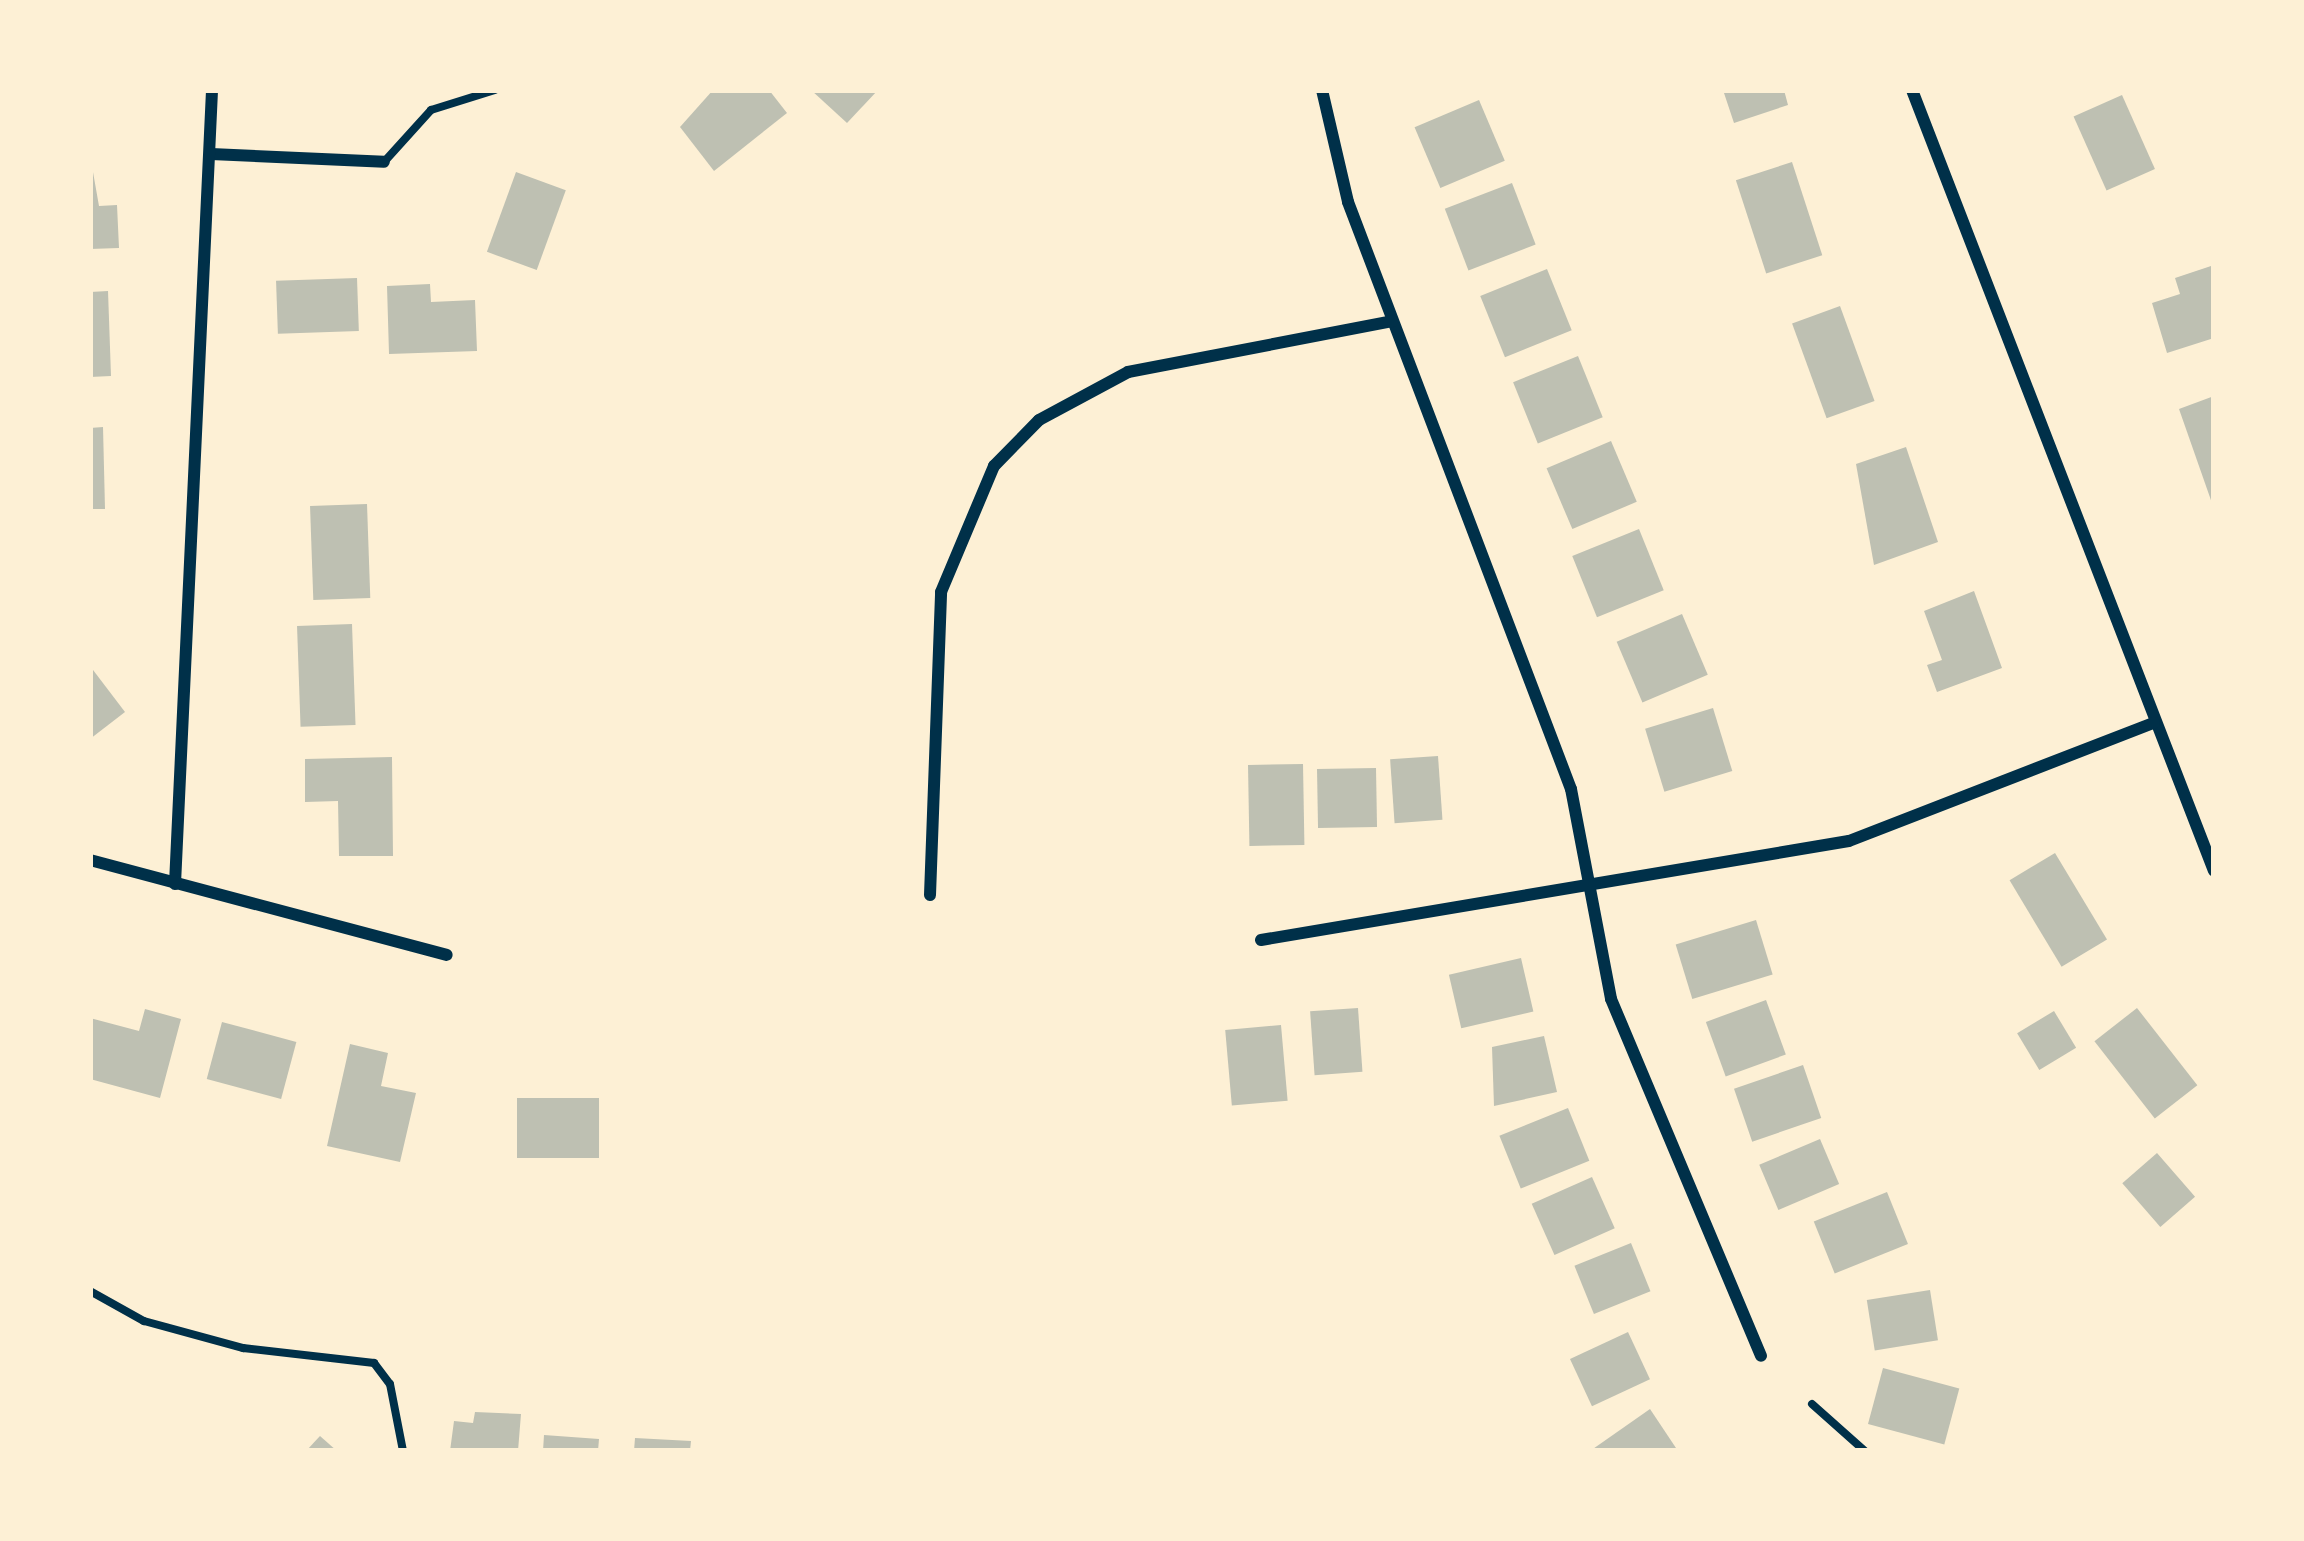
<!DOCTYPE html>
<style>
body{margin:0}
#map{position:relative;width:2304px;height:1541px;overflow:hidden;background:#fdf0d5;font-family:Karla,sans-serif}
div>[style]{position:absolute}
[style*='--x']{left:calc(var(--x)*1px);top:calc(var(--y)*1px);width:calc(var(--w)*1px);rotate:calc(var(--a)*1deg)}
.building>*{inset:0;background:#bec0b2;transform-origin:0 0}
.path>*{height:8px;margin:-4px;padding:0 4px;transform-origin:4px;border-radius:4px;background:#003049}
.service>*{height:8px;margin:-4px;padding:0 4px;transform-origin:4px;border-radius:4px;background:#003049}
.minor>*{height:12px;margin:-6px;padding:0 6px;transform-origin:6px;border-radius:6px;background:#003049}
span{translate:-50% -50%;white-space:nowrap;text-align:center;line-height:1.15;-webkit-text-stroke:10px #fdf0d5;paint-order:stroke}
.frame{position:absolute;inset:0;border:93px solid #fdf0d5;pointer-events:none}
</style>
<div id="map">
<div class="building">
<i style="clip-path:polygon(713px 90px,769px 90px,787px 113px,714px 171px,680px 127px)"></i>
<i style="clip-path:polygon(811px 90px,878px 90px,847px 123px)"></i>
<i style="clip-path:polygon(1723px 90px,1784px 90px,1788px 105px,1734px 123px)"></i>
<i style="left:2122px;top:95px;width:81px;height:53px;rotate:66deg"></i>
<i style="left:1479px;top:100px;width:66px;height:70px;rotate:67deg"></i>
<i style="clip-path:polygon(90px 155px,99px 206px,117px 205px,119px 248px,90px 249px)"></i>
<i style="left:1792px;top:162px;width:98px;height:59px;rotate:72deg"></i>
<i style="left:516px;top:172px;width:53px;height:85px;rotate:20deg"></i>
<i style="left:1512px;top:183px;width:66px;height:72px;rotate:69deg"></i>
<i style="clip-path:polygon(2214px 265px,2214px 338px,2167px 353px,2152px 303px,2180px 294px,2175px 278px)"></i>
<i style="left:1547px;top:269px;width:66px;height:72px;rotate:68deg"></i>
<i style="left:357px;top:278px;width:53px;height:81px;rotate:88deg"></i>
<i style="clip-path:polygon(430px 284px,431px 302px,475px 300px,477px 351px,389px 354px,387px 286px)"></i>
<i style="clip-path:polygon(108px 291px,111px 376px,90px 377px,90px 292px)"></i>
<i style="left:1840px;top:306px;width:101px;height:51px;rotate:70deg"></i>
<i style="left:1578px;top:356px;width:66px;height:70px;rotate:68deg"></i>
<i style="clip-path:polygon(2214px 396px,2214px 506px,2213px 506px,2179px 409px)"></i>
<i style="clip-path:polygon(103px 427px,105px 509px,90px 509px,90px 428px)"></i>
<i style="left:1611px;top:441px;width:66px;height:70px;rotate:67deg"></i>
<i style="clip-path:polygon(1906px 447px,1938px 542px,1874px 565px,1856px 464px)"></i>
<i style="left:367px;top:504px;width:94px;height:57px;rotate:88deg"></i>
<i style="left:1639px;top:529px;width:66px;height:72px;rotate:68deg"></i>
<i style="clip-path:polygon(1974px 591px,2002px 668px,1937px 692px,1927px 665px,1942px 660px,1924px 611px)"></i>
<i style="left:1682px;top:614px;width:66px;height:71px;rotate:67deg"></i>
<i style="left:352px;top:624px;width:101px;height:55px;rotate:88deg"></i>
<i style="clip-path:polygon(90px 666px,125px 712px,90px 739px)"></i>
<i style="left:1713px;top:708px;width:66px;height:71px;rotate:73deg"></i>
<i style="left:1438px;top:756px;width:64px;height:48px;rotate:86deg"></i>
<i style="clip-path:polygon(392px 757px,393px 856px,339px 856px,338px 801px,305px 802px,305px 759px)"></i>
<i style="left:1303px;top:764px;width:81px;height:55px;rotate:89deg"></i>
<i style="left:1376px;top:768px;width:59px;height:59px;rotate:89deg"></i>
<i style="left:2055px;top:853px;width:101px;height:53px;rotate:59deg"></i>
<i style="left:1756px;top:920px;width:57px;height:84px;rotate:73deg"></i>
<i style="left:1521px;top:958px;width:55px;height:74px;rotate:77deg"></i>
<i style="left:1766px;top:1000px;width:58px;height:64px;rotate:70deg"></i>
<i style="left:1358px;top:1008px;width:64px;height:48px;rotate:86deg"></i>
<i style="left:2137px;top:1008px;width:98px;height:54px;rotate:52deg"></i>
<i style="clip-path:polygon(145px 1009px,181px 1019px,160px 1098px,90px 1079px,90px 1018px,139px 1031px)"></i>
<i style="left:2054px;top:1011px;width:43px;height:43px;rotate:59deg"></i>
<i style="left:222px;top:1022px;width:77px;height:59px;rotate:15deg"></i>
<i style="left:1281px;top:1025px;width:76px;height:56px;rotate:85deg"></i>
<i style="clip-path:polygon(1544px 1036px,1557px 1092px,1494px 1106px,1492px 1047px)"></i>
<i style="clip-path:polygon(350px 1044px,388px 1053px,381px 1086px,416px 1093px,400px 1162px,327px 1146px)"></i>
<i style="left:1803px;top:1065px;width:56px;height:73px;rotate:71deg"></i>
<i style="left:517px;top:1098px;width:82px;height:60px"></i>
<i style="left:1568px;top:1108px;width:57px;height:74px;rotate:68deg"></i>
<i style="left:1820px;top:1139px;width:49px;height:66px;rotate:67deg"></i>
<i style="left:2157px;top:1153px;width:58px;height:46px;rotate:49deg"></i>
<i style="left:1592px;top:1177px;width:56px;height:66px;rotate:66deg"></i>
<i style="left:1887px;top:1192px;width:56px;height:79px;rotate:68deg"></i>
<i style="left:1631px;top:1243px;width:52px;height:61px;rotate:68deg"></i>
<i style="left:1930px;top:1290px;width:51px;height:64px;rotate:81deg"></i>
<i style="left:1628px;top:1332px;width:52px;height:64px;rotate:65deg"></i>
<i style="left:1883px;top:1368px;width:79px;height:58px;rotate:15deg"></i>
<i style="clip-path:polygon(1650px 1409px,1678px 1451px,1590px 1451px)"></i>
<i style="clip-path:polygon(475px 1412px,521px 1414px,518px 1451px,450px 1451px,454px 1421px,473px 1423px)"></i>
<i style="clip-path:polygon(544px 1435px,599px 1439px,598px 1451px,543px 1451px)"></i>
<i style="clip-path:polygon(320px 1436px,337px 1451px,306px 1451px)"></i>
<i style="clip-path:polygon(635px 1438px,691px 1441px,690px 1451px,634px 1451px)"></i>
</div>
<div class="path">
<i style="--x:90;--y:1291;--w:62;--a:29.1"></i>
<i style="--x:144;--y:1321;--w:103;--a:15.3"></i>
<i style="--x:243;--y:1348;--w:132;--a:6.5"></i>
<i style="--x:374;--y:1363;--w:26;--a:53"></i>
<i style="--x:390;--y:1384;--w:68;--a:79"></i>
<i style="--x:1812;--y:1404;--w:71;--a:41.6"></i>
</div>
<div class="service">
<i style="--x:384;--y:162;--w:70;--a:-47.9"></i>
<i style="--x:431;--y:110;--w:67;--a:-17.4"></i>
</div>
<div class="minor">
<i style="--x:1322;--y:90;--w:115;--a:76.9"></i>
<i style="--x:1348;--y:202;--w:628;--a:69.2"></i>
<i style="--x:1571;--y:789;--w:214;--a:79.2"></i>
<i style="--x:1611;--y:999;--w:387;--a:67.2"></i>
<i style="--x:1912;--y:90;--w:837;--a:68.86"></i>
<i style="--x:211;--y:154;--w:173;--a:2.6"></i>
<i style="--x:90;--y:860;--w:369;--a:14.9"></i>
<i style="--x:175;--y:884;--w:795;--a:-87.33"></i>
<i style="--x:930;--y:895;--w:303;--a:-87.9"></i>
<i style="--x:941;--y:592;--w:137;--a:-67.2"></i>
<i style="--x:994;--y:466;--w:64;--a:-45.6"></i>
<i style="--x:1039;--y:420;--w:101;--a:-28.3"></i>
<i style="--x:1128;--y:372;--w:269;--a:-10.9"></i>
<i style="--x:1261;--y:940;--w:596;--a:-9.56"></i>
<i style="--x:1849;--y:841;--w:327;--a:-21.2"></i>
</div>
<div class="frame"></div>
</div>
